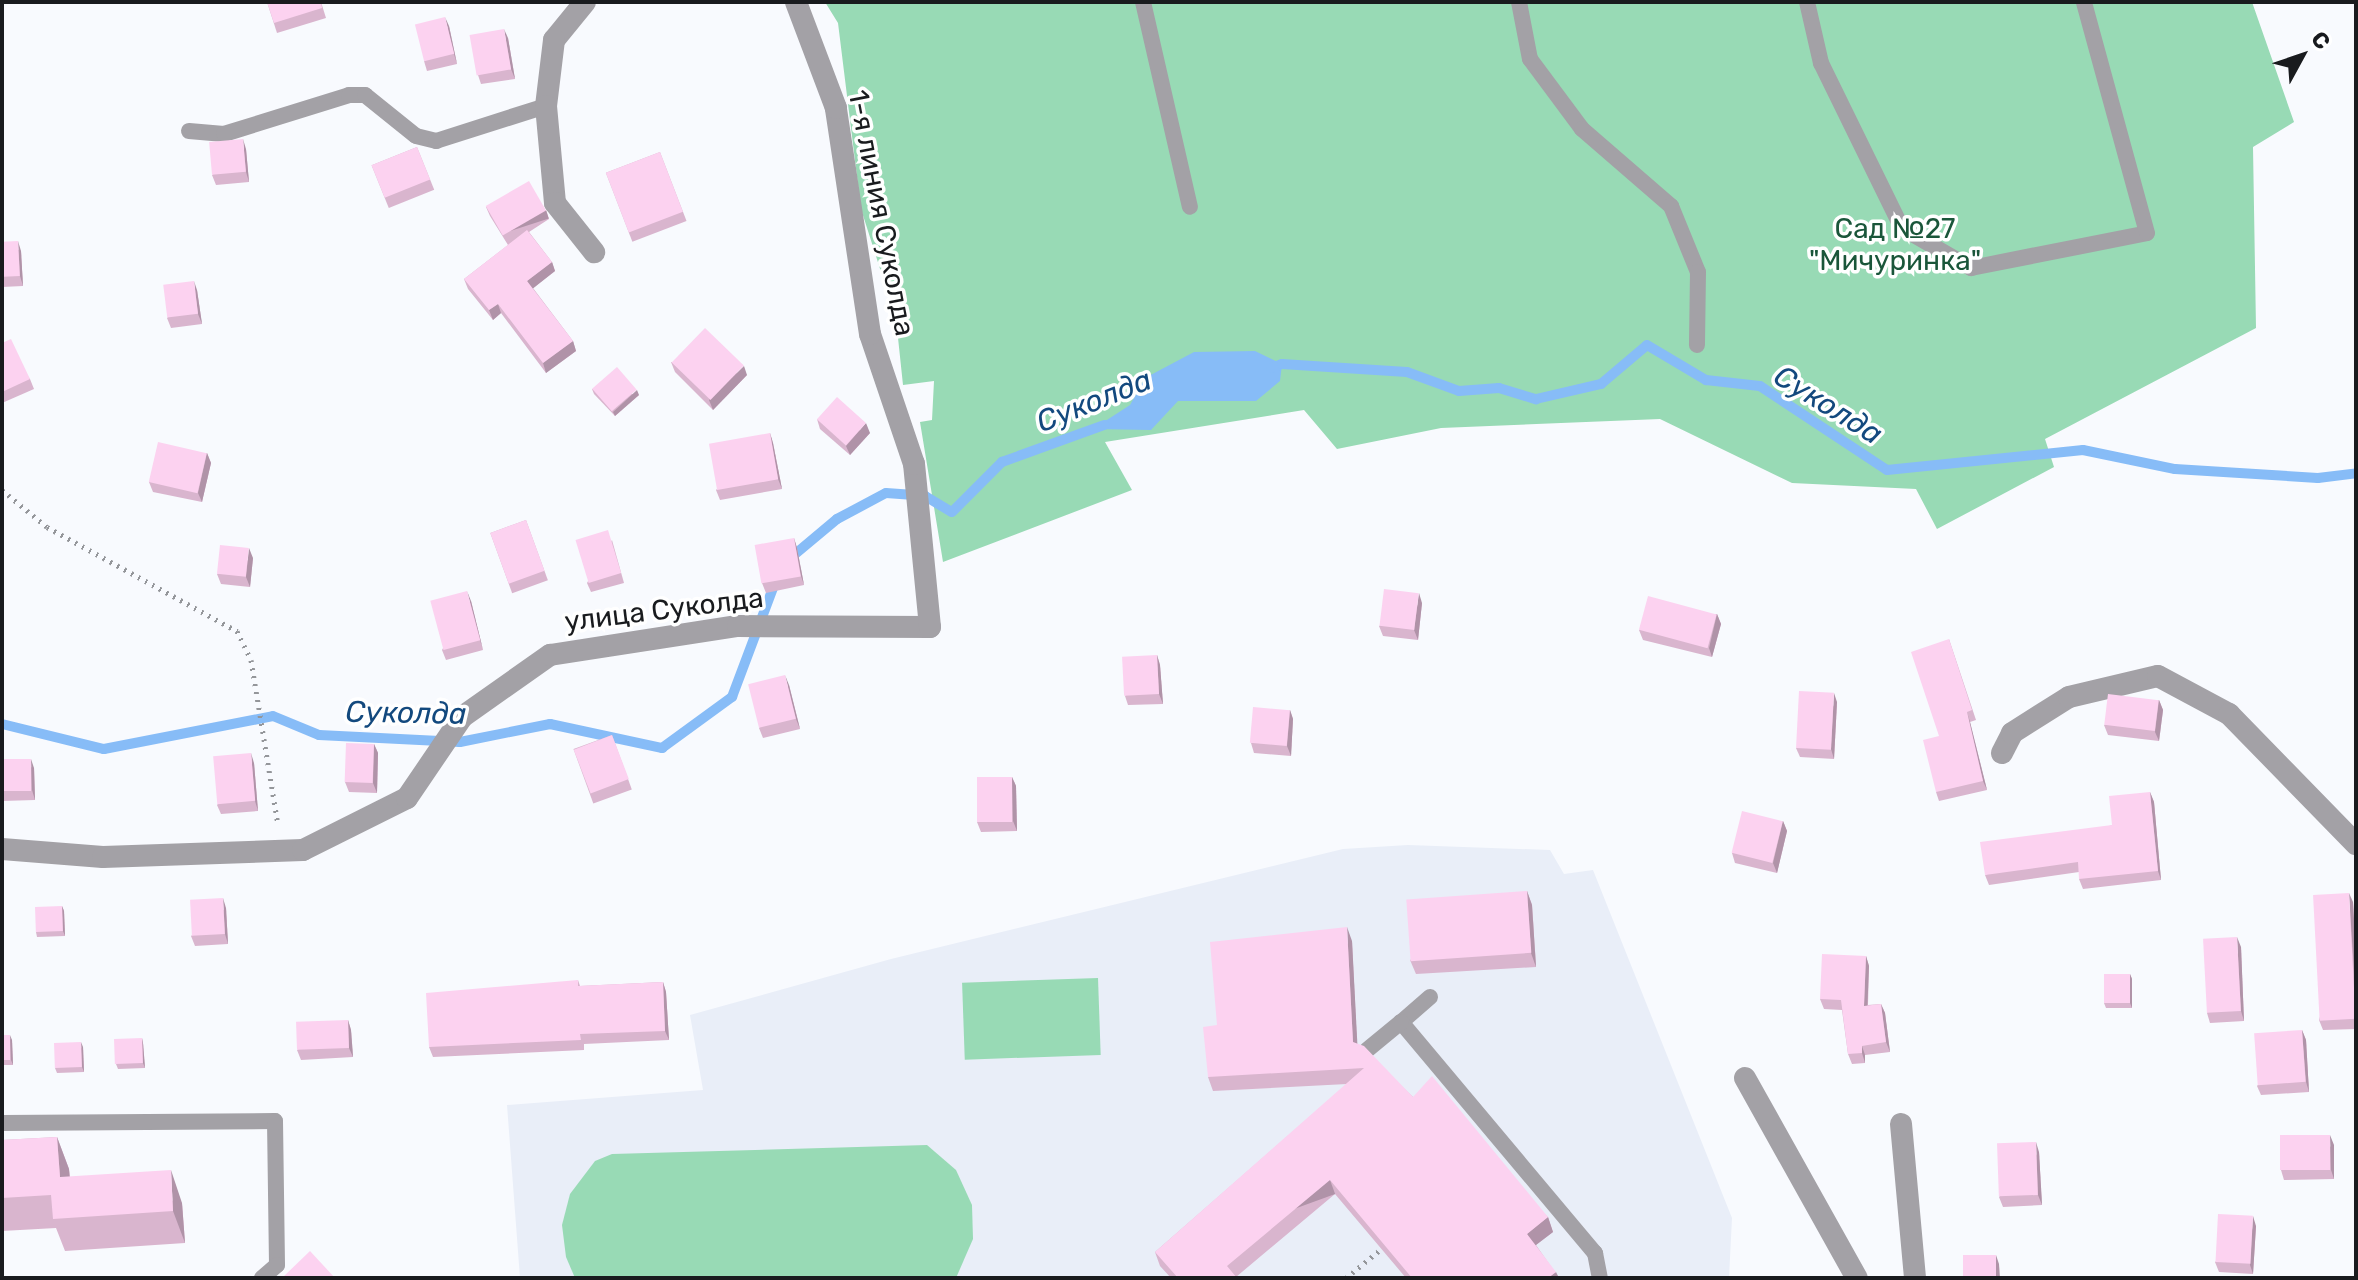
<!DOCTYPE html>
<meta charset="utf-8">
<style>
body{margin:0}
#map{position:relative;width:2358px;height:1280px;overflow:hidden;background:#f8fafe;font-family:Rubik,sans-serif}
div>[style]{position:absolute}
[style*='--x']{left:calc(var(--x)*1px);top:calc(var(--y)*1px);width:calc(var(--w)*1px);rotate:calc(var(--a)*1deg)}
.built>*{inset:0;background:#e9eef8}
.green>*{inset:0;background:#98dab5;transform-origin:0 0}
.water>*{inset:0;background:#87bcf7}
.stream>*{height:10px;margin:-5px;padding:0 5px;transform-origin:5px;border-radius:5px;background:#87bcf7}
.path>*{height:5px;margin-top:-2.5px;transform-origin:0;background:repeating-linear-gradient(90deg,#94969a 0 2px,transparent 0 8px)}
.service>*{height:16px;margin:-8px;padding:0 8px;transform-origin:8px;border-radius:8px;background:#a3a1a6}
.minor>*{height:22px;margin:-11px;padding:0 11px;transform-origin:11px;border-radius:11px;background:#a3a1a6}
.wall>*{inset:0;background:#d9b5ce;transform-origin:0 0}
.shaded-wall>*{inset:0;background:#b093a8;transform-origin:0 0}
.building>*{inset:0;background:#fcd2f0;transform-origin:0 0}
span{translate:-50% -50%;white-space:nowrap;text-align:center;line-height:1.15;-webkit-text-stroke:7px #fff;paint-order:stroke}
.street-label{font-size:28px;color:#191b1e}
.park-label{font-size:28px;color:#1a563a}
.water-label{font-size:30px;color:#13497e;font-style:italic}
.frame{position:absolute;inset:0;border:4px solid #191b1e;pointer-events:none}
.north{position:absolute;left:2262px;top:16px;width:80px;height:80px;-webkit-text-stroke:6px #fff;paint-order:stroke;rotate:50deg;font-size:22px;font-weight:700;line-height:32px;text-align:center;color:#191b1e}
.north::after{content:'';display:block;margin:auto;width:28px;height:36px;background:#191b1e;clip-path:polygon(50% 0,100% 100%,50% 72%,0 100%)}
</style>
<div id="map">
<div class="built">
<i style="clip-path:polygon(1408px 845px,1550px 850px,1564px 874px,1593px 870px,1732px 1218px,1729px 1278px,520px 1278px,507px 1105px,703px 1090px,690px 1015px,891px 959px,1343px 849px)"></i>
</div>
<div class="green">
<i style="clip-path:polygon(825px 2px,2252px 2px,2294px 122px,2253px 147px,2256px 328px,2045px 439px,2054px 467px,1937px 529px,1916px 489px,1792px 483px,1660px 419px,1441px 428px,1337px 449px,1304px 410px,1105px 442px,1132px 490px,943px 562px,920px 422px,932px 420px,934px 381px,903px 385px,896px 319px,861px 209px,838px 23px)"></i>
<i style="left:1098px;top:978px;width:77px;height:136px;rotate:88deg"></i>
<i style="clip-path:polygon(927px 1145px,956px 1170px,972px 1205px,973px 1239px,956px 1278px,575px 1278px,566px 1257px,562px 1225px,570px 1194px,595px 1161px,612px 1154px)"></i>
</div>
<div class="water">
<i style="clip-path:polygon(1255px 351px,1282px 364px,1280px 381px,1256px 401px,1178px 401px,1151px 430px,1093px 429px,1130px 405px,1145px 378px,1194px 352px)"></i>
</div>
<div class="stream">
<i style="--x:1271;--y:368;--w:12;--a:-20"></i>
<i style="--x:1282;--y:364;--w:125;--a:3.7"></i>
<i style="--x:1407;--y:372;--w:55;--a:20.1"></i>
<i style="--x:1459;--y:391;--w:40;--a:-4.3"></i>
<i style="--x:1499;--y:388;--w:39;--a:17"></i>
<i style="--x:1536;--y:399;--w:67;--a:-13"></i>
<i style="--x:1601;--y:384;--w:60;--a:-40.3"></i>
<i style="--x:1647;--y:345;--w:69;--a:30.7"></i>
<i style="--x:1706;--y:380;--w:54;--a:6.3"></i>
<i style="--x:1760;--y:386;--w:152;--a:33.5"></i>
<i style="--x:1887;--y:470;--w:197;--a:-5.8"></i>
<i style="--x:2083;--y:450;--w:94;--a:11.7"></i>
<i style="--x:2175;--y:469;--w:143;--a:3.6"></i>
<i style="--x:2318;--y:478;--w:38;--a:-7"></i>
<i style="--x:788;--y:560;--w:64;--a:-39.9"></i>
<i style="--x:837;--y:519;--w:55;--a:-28"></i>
<i style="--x:886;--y:493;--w:39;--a:4"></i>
<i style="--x:925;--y:496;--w:31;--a:31"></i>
<i style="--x:952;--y:512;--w:71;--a:-45"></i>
<i style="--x:1002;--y:462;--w:109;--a:-19.9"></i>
<i style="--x:2;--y:724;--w:105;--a:13.8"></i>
<i style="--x:104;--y:749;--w:172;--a:-11"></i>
<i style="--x:273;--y:716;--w:50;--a:22.4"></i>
<i style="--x:319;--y:735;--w:141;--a:2.8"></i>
<i style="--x:460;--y:742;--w:92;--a:-11.3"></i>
<i style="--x:550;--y:724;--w:115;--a:12.1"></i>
<i style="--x:662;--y:748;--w:87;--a:-36.1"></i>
<i style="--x:732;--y:697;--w:125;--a:-69.4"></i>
</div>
<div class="path">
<i style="--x:2;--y:490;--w:58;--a:39.4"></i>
<i style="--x:47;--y:527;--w:217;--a:28.7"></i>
<i style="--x:237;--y:631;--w:32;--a:64"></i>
<i style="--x:251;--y:660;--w:167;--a:80.7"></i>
<i style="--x:1346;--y:1278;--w:45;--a:-39.6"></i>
</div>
<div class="service">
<i style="--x:1143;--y:2;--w:210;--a:77.1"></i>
<i style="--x:1519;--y:2;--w:58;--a:79.1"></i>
<i style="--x:1530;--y:59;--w:87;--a:53.4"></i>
<i style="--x:1582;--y:129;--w:118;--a:40.9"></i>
<i style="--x:1671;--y:206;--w:71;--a:67.8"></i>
<i style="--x:1698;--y:272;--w:73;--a:90.8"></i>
<i style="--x:1807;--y:2;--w:63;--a:77.1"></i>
<i style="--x:1821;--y:63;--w:184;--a:63.9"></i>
<i style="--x:1902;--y:228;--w:80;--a:30.1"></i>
<i style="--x:1971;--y:268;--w:179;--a:-11.2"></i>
<i style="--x:2147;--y:233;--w:239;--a:-105.3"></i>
<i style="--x:189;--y:131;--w:35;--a:5"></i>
<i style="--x:224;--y:134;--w:131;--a:-17.3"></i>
<i style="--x:349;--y:95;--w:16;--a:0"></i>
<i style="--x:365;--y:95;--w:65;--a:38.8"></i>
<i style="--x:416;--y:136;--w:21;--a:14"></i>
<i style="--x:436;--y:141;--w:115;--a:-17.7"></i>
<i style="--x:1430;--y:997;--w:38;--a:139"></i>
<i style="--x:1401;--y:1022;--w:302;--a:50"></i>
<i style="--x:1595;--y:1253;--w:25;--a:79"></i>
<i style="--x:1367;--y:1050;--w:44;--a:-39.5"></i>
<i style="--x:2;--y:1123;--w:273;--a:-0.4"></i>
<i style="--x:275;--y:1121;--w:144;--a:89.2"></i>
<i style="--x:277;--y:1265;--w:20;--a:139"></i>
</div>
<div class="minor">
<i style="--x:585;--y:2;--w:49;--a:129.2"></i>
<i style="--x:554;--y:40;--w:66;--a:96.9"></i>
<i style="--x:546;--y:106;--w:97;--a:84.7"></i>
<i style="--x:555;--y:203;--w:63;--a:51.5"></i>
<i style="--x:2002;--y:753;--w:22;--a:-63"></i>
<i style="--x:2012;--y:733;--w:67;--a:-32.3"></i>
<i style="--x:2069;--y:697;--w:91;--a:-13.3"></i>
<i style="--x:2158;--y:676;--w:81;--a:28.2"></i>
<i style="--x:2229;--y:714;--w:182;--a:45.7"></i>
<i style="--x:2;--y:849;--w:101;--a:4.5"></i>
<i style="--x:103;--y:857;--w:200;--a:-2"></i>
<i style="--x:303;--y:850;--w:116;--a:-26.6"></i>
<i style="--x:407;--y:798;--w:98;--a:-55.8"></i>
<i style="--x:462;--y:717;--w:108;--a:-35.2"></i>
<i style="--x:550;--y:655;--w:190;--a:-8.8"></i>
<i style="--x:738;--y:626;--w:192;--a:0.3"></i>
<i style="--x:930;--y:627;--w:164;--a:-95.6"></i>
<i style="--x:914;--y:464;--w:137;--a:-108.7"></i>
<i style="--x:870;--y:334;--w:229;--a:-98.6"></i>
<i style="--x:836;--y:108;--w:113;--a:-110.7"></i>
<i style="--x:1745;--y:1078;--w:229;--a:60.8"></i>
<i style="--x:1901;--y:1124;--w:155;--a:84.8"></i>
</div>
<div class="wall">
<i style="clip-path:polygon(267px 2px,321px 2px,326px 18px,277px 33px)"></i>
<i style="clip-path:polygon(449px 26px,457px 64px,427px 71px,424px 61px)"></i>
<i style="clip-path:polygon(508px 38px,515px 79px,481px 84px,478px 75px)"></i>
<i style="left:417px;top:147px;width:46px;height:49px;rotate:68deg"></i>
<i style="clip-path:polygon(246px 149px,249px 182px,216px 185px,212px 175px)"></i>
<i style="left:660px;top:152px;width:74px;height:58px;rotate:69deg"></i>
<i style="clip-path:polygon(486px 207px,546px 210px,549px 219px,529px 232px,552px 262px,555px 271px,533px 288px,573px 341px,576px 351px,546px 373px,501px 313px,493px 320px,468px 289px,464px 279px,508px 245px,490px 216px)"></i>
<i style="clip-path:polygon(2px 242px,21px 251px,23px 286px,2px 287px)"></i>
<i style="clip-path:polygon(197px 290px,202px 324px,171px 328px,167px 318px)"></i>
<i style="clip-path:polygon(2px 343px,30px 379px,34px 389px,2px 403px)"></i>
<i style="clip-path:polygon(671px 362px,747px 375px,713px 410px,675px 372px)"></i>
<i style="clip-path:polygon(592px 389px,639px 395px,615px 416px,594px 394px)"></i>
<i style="clip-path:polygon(817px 419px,870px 433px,850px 455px,820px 429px)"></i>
<i style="clip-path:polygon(770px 433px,773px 443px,782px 489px,720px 500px,716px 490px)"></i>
<i style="clip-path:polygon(207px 453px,211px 463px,202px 502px,153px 492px,149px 482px)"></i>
<i style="left:526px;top:520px;width:64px;height:38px;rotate:70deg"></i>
<i style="clip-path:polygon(794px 538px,797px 548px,804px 585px,766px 593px,762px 583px)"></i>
<i style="clip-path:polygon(612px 540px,624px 583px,591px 592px,587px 583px)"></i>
<i style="clip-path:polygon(253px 558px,250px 587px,221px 584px,217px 574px)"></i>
<i style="clip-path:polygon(471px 601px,483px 650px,446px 660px,442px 650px)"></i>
<i style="clip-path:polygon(1422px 603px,1418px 640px,1383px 636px,1379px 626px)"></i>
<i style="clip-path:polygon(1717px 614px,1721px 624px,1712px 657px,1643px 640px,1639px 630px)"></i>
<i style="clip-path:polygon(1949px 639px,1976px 720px,1970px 722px,1987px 790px,1939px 801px,1936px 792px,1939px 736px)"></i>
<i style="clip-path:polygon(1157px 655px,1160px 665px,1163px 704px,1128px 705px,1125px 696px)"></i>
<i style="clip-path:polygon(789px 685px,800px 729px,763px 738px,759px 728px)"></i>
<i style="clip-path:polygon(2159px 700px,2163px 710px,2159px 741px,2108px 735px,2104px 725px)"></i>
<i style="clip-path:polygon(1837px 702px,1834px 759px,1800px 757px,1796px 748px)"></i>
<i style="clip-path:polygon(1290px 710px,1293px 719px,1291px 756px,1254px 753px,1251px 743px)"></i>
<i style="left:612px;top:735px;width:58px;height:41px;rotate:70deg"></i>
<i style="clip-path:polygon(374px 744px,378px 753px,377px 793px,349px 792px,345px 782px)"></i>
<i style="clip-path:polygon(2px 759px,34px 768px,35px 800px,2px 801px)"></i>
<i style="clip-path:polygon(254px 763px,258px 811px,221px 814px,217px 805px)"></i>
<i style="clip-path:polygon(1012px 777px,1016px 786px,1017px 831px,981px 832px,977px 822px)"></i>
<i style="clip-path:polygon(2150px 792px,2154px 802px,2161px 880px,2083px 889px,2079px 879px,2079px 872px,1989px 885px,1985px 875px,2112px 825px)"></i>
<i style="clip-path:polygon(1783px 821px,1787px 831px,1777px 873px,1735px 863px,1732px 853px)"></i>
<i style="clip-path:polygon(1527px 891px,1532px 905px,1536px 967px,1416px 974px,1410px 960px)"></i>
<i style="clip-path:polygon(2353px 902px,2356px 953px,2356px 1029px,2323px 1030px,2319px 1020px)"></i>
<i style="clip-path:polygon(62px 906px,64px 911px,65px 936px,37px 937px,36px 932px)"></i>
<i style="clip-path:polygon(226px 908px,228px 944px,195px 946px,191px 936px)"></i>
<i style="clip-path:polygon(1352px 941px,1357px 1044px,1413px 1097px,1548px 1217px,1553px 1232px,1536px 1245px,1559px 1278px,1406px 1278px,1335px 1194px,1236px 1277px,1237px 1278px,1171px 1278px,1160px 1266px,1155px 1252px,1347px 1084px,1213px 1091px,1208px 1077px,1217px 1025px)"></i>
<i style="clip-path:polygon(2241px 947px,2244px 1021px,2210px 1023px,2207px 1013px)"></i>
<i style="clip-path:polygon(1866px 956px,1869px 966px,1868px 1005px,1881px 1004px,1885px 1013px,1890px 1052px,1865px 1055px,1865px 1063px,1852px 1064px,1848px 1054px,1842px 1010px,1824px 1009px,1820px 999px)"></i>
<i style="clip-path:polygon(2130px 974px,2132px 979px,2132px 1008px,2106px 1008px,2104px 1003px)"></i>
<i style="clip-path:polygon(578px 980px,580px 986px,663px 982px,666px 992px,669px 1040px,584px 1044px,584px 1050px,433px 1057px,429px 1047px)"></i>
<i style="clip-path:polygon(348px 1020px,351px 1030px,353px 1057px,301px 1060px,297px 1050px)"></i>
<i style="clip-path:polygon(2302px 1030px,2306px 1040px,2309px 1092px,2261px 1095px,2257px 1086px)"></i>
<i style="clip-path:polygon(2px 1035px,12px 1040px,13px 1065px,2px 1065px)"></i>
<i style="clip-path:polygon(142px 1038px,143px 1043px,145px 1068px,118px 1069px,116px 1064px)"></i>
<i style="clip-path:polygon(83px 1047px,84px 1072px,57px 1073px,55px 1068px)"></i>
<i style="clip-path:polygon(57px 1137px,69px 1169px,70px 1177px,182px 1203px,185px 1243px,65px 1251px,56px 1228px,2px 1231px,2px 1140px)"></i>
<i style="clip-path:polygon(2334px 1145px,2334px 1179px,2284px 1180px,2281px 1170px)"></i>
<i style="clip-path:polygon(2039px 1152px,2042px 1205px,2003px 1207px,1999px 1197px)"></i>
<i style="clip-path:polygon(2256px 1226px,2253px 1274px,2219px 1272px,2215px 1262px)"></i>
</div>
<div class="shaded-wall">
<i style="clip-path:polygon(445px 17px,449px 26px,457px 64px,454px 54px)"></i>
<i style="clip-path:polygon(504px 29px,508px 38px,515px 79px,511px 69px)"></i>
<i style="clip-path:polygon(243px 139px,246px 149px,249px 182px,246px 172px)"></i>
<i style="left:546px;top:210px;width:9px;height:49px;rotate:72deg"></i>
<i style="clip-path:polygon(18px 241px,21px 251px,23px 286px,20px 276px)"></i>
<i style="clip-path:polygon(552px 262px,555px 271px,531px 290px,527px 281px)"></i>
<i style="clip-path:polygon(194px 281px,197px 290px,202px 324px,198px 314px)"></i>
<i style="clip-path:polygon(498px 304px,501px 313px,493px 320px,489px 310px)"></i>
<i style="clip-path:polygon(573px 341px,576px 351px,546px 373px,543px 363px)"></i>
<i style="clip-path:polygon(744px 366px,747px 375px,713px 410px,709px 400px)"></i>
<i style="clip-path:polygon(637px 390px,639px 395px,615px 416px,613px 412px)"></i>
<i style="clip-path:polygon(866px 423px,870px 433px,850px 455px,846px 446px)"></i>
<i style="clip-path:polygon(770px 433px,773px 443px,782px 489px,778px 479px)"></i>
<i style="clip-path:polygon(207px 453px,211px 463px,202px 502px,198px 493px)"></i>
<i style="clip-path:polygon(794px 538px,797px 548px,804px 585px,801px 576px)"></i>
<i style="clip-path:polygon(249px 548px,253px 558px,250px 587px,246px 577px)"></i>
<i style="clip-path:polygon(467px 591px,471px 601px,483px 650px,480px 640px)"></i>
<i style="clip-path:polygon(1419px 593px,1422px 603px,1418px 640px,1414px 630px)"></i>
<i style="clip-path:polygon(1717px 614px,1721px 624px,1712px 657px,1709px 648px)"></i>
<i style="clip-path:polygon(1157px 655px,1160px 665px,1163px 704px,1159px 694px)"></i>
<i style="clip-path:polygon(785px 675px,789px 685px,800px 729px,796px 719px)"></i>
<i style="clip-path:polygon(1834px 693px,1837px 702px,1834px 759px,1831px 749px)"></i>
<i style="clip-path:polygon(2159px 700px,2163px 710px,2159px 741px,2155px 732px)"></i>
<i style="clip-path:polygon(1290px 710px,1293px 719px,1291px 756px,1287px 746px)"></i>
<i style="clip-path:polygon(1967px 712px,1970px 722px,1987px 790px,1983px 781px)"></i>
<i style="clip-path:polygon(374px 744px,378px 753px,377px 793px,373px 783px)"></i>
<i style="clip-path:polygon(251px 753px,254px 763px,258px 811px,255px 801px)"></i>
<i style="clip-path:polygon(31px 759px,34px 768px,35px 800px,32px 790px)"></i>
<i style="clip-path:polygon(1012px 777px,1016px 786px,1017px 831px,1013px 821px)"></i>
<i style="clip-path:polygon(2150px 792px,2154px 802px,2161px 880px,2158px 871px)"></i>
<i style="clip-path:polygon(1783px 821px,1787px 831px,1777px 873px,1773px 863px)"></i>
<i style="clip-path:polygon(1527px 891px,1532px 905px,1536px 967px,1531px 953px)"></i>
<i style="clip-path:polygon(2349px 893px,2353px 902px,2356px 953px,2356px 1002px)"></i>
<i style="clip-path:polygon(223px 898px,226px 908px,228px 944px,225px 934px)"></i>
<i style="clip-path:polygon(62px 906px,64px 911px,65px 936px,63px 931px)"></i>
<i style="clip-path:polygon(1347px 927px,1352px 941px,1358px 1056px,1353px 1042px)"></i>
<i style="clip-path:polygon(2237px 937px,2241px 947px,2244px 1021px,2241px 1011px)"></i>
<i style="clip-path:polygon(1866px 956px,1869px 966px,1867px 1016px,1864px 1006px)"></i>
<i style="clip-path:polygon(2130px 974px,2132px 979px,2132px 1008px,2130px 1003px)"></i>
<i style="clip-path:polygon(663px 982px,666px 992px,669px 1040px,665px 1031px)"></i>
<i style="clip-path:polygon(1881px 1004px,1885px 1013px,1890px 1052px,1886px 1042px)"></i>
<i style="clip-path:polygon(348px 1020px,351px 1030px,353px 1057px,349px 1048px)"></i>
<i style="clip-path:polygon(2302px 1030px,2306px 1040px,2309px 1092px,2306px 1082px)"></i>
<i style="clip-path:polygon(10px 1035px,12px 1040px,13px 1065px,11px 1060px)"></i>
<i style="clip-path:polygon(142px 1038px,143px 1043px,145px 1068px,143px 1063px)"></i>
<i style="clip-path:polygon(81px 1042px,83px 1047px,84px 1072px,82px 1067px)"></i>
<i style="clip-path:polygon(1862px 1046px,1865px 1055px,1865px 1063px,1862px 1053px)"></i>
<i style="clip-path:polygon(2330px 1135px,2334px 1145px,2334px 1179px,2331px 1170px)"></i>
<i style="clip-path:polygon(57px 1137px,69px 1169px,72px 1210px,60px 1177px)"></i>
<i style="clip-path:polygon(2036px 1142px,2039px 1152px,2042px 1205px,2038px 1195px)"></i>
<i style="clip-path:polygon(171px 1170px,182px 1203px,185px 1243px,173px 1211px)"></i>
<i style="left:1330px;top:1180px;width:15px;height:134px;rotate:70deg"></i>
<i style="clip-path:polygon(2253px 1216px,2256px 1226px,2253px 1274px,2250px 1265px)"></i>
<i style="clip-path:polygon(1548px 1217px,1553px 1232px,1532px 1248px,1527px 1234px)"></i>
<i style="clip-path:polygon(1996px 1255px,1999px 1264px,2000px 1278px,1996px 1278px)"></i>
<i style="clip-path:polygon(1556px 1272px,1559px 1278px,1548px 1278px)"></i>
</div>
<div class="building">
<i style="clip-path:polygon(267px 2px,321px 2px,322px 8px,274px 23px)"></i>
<i style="left:445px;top:17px;width:38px;height:31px;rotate:76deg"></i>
<i style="left:504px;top:29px;width:41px;height:35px;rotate:80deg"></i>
<i style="left:243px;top:139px;width:33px;height:34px;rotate:85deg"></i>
<i style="left:417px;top:147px;width:35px;height:49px;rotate:68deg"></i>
<i style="left:660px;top:152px;width:64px;height:58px;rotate:69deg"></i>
<i style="left:529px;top:181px;width:34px;height:50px;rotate:60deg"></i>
<i style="clip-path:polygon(527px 230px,552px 262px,527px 281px,573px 341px,543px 363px,498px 304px,489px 310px,464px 279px)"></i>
<i style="left:18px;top:241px;width:35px;height:16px;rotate:87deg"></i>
<i style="left:194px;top:281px;width:33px;height:31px;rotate:83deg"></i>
<i style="left:705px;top:328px;width:54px;height:48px;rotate:44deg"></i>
<i style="clip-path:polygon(11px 339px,30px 379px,2px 392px,2px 343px)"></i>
<i style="left:617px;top:367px;width:30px;height:33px;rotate:49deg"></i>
<i style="left:837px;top:397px;width:39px;height:30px;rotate:42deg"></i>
<i style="left:770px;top:433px;width:47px;height:62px;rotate:80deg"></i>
<i style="left:158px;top:442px;width:50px;height:41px;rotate:13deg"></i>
<i style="left:526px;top:520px;width:54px;height:38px;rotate:70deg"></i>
<i style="left:608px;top:530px;width:45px;height:34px;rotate:73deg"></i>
<i style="left:794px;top:538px;width:39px;height:40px;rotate:80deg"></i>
<i style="left:220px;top:545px;width:29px;height:29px;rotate:6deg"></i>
<i style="left:1384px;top:589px;width:35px;height:37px;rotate:7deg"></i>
<i style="left:467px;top:591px;width:51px;height:38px;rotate:75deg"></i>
<i style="left:1648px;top:596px;width:71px;height:35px;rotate:15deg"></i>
<i style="clip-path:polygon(1949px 639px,1972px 710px,1967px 712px,1983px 781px,1936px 792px,1923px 740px,1939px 736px,1911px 652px)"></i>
<i style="left:1157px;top:655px;width:39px;height:35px;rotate:87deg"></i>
<i style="left:785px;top:675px;width:45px;height:38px;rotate:76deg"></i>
<i style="left:1799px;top:691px;width:35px;height:57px;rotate:3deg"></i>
<i style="left:2108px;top:694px;width:51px;height:31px;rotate:7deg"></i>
<i style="left:1253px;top:707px;width:37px;height:36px;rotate:5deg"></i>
<i style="left:612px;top:735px;width:47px;height:41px;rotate:69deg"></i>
<i style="left:346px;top:743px;width:28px;height:39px;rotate:2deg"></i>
<i style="left:251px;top:753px;width:48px;height:38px;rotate:85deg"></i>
<i style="left:2px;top:759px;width:29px;height:32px"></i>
<i style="left:977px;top:777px;width:35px;height:45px"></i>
<i style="clip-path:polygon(2150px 792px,2158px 871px,2079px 879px,2078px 862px,1985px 875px,1980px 842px,2112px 825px,2109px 796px)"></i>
<i style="left:1742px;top:811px;width:42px;height:43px;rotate:14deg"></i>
<i style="left:1527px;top:891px;width:62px;height:121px;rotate:86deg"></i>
<i style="left:2349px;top:893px;width:126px;height:36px;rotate:87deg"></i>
<i style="left:223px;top:898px;width:36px;height:33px;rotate:87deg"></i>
<i style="left:62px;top:906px;width:25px;height:27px;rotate:88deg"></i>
<i style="clip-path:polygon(1347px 927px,1353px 1042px,1364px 1046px,1413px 1097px,1432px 1076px,1548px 1217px,1527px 1234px,1556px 1272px,1548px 1278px,1412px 1278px,1330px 1180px,1227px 1266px,1237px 1278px,1178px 1278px,1155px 1252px,1364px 1068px,1208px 1077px,1203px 1027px,1217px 1025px,1210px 942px)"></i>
<i style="left:2237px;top:937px;width:74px;height:34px;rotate:87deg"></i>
<i style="clip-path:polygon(1822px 954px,1866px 956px,1864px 1006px,1881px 1004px,1886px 1042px,1862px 1046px,1862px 1053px,1848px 1054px,1841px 1000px,1820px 999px)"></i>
<i style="left:2104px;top:974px;width:26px;height:29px"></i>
<i style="clip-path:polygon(578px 980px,578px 986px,663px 982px,665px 1031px,580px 1034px,581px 1040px,429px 1047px,426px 993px)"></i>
<i style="left:348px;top:1020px;width:28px;height:52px;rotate:88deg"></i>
<i style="left:2302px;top:1030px;width:52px;height:48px;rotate:86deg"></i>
<i style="left:2px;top:1035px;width:8px;height:25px"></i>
<i style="left:142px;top:1038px;width:25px;height:28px;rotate:88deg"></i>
<i style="left:81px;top:1042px;width:25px;height:27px;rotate:88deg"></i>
<i style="left:2280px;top:1135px;width:50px;height:35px"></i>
<i style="clip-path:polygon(57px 1137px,60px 1177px,171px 1170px,173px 1211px,53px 1219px,51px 1195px,2px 1198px,2px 1140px)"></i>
<i style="left:2036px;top:1142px;width:53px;height:39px;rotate:88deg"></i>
<i style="left:2218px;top:1214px;width:35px;height:48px;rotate:3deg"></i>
<i style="clip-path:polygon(310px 1251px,335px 1278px,282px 1278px)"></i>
<i style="left:1963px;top:1255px;width:33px;height:23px"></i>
</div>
<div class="street-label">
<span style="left:881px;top:213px;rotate:79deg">1-я линия Суколда</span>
<span style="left:664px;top:610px;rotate:-7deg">улица Суколда</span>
</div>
<div class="park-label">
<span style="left:1895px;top:245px">Сад №27<br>"Мичуринка"</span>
</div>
<div class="water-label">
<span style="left:1094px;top:401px;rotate:-22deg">Суколда</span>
<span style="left:1828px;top:405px;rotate:32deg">Суколда</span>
<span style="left:406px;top:713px;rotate:1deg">Суколда</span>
</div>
<div class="frame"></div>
<div class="north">С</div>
</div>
